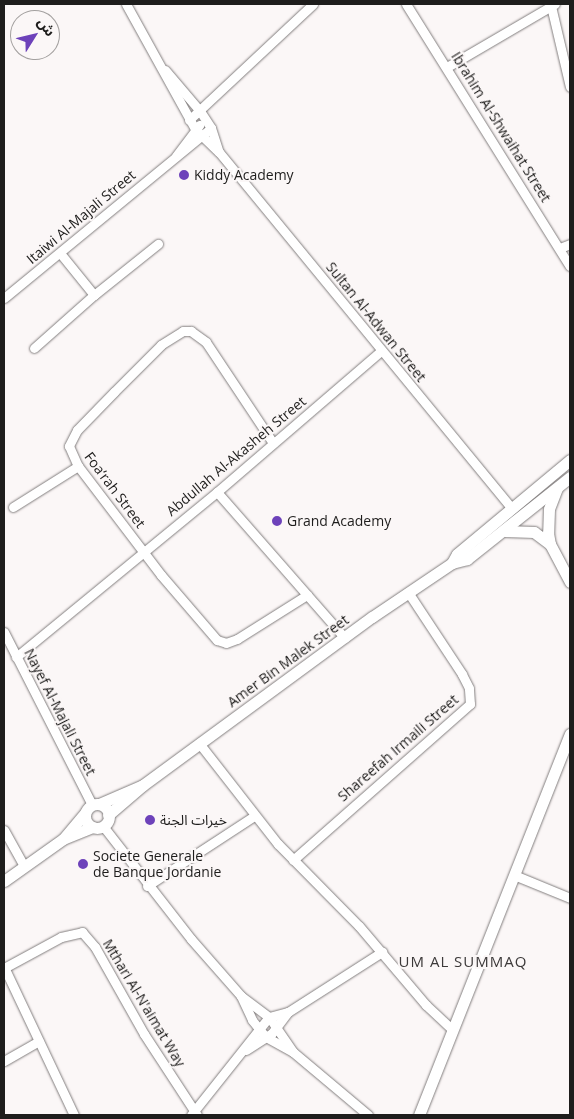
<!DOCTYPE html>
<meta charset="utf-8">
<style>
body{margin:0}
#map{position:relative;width:574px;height:1119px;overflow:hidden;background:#fbf7f7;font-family:"Open Sans","Noto Sans Arabic",sans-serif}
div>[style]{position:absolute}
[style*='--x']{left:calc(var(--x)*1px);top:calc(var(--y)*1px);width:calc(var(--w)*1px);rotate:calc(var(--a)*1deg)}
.roads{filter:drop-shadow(0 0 1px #827e7e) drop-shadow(0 0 1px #827e7e)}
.street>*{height:9px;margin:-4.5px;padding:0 4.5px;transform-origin:4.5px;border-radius:4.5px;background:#fff}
.secondary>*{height:11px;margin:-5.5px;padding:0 5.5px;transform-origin:5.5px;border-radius:5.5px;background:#fff}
.secondary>.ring{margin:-5.5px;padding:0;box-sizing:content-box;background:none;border:11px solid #fff;border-radius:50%}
.dots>*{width:14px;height:14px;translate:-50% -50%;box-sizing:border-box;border:2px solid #fbf7f7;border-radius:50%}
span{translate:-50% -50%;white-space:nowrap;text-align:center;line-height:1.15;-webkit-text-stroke:4px #fbf7f7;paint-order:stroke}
.street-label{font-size:14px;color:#1e1d1c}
.poi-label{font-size:14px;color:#1e1d1c}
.left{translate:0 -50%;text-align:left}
.neighbourhood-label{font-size:15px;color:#3c3939;letter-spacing:1px}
.frame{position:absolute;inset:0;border:5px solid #1e1d1c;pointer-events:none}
.north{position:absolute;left:10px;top:10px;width:50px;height:50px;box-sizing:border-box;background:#fbf7f7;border:1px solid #a3a09f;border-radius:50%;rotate:54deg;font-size:14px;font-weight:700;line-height:20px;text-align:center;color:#1e1d1c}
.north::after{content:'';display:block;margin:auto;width:18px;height:22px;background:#6d42ba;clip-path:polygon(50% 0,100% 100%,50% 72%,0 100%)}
</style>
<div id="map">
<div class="roads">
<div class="street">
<i style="--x:126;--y:4;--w:143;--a:61.1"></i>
<i style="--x:195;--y:129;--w:33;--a:44"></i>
<i style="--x:219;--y:152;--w:460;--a:50.6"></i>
<i style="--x:406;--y:4;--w:309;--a:58"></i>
<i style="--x:551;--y:6;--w:83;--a:76.8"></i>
<i style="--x:447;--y:67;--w:125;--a:-30.3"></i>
<i style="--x:165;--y:70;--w:54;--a:49.5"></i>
<i style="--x:200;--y:111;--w:20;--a:57"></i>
<i style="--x:211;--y:128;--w:25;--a:72"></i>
<i style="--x:189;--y:120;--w:170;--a:-43.1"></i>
<i style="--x:176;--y:156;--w:39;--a:-53"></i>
<i style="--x:560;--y:248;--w:11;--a:-22"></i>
<i style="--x:94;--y:295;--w:82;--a:-38.6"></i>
<i style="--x:4;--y:298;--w:268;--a:-39.4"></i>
<i style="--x:34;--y:348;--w:80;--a:-41.5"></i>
<i style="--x:94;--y:295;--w:54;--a:-129"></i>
<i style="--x:273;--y:443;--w:121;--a:-123.6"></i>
<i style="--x:206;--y:342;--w:19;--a:-144"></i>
<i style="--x:191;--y:331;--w:8;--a:180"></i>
<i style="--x:183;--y:331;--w:26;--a:148"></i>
<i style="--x:161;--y:345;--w:66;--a:135"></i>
<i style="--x:114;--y:392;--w:53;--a:134.2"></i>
<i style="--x:77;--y:430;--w:18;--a:117"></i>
<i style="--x:69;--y:446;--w:22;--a:66"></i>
<i style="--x:78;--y:466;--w:137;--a:52.7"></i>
<i style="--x:161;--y:575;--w:86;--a:49.3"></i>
<i style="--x:217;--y:640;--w:9;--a:18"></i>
<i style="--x:226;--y:643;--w:12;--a:-20"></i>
<i style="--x:237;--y:639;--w:83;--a:-32.2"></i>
<i style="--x:217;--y:492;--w:194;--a:48.8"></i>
<i style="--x:13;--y:507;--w:77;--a:-32.2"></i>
<i style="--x:4;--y:632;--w:194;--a:63"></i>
<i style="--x:16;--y:657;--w:260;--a:-39.4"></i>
<i style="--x:217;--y:492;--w:216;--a:-40.7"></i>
<i style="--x:199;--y:743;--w:128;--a:52"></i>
<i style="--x:278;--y:844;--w:115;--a:45.4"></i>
<i style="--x:359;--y:926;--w:104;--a:49.7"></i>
<i style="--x:426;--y:1005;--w:34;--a:43"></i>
<i style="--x:103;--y:826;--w:143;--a:52.1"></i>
<i style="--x:191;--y:939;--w:76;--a:48.7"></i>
<i style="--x:241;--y:996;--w:35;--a:37"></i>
<i style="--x:269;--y:1017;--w:42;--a:55.6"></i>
<i style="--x:4;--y:830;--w:41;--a:60.9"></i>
<i style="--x:293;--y:860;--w:236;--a:-41.4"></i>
<i style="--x:470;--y:704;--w:16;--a:-94"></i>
<i style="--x:469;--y:688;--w:16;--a:-117"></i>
<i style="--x:462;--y:674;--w:98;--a:-123.4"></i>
<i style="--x:514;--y:875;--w:61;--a:22.3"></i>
<i style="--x:147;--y:886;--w:128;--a:-33.2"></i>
<i style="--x:4;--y:967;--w:164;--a:64.7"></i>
<i style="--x:4;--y:968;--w:65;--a:-28.5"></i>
<i style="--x:61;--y:937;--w:22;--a:-13"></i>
<i style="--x:82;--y:932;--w:20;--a:49"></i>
<i style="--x:95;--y:947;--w:100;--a:60.6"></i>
<i style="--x:144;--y:1034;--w:97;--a:56.8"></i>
<i style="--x:241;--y:996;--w:26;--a:65"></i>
<i style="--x:252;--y:1020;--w:22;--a:51"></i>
<i style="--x:266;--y:1037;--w:31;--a:29"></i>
<i style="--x:293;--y:1052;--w:98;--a:40"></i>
<i style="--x:246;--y:1050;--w:31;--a:-33"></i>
<i style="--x:272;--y:1033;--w:26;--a:-53"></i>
<i style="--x:4;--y:1061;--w:40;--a:-29.7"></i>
<i style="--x:191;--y:1115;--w:125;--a:-51.5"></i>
<i style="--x:269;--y:1017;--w:20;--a:-15"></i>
<i style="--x:288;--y:1012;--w:112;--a:-32.6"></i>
</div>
<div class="secondary">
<i style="--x:557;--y:488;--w:22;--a:111"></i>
<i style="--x:549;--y:509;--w:24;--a:92"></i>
<i style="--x:548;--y:533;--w:11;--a:80"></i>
<i style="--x:550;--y:544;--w:43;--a:62.2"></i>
<i style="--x:505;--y:531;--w:29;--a:2"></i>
<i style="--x:534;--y:532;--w:20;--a:37"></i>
<i style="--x:452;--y:563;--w:10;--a:-61"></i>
<i style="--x:457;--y:554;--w:147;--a:-39.8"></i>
<i style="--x:99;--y:804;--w:46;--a:-23.2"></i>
<i class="ring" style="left:85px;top:804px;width:13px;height:13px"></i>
<i style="--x:108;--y:815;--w:46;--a:-40.6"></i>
<i style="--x:143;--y:785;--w:284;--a:-36.3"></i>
<i style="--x:372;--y:617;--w:97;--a:-34"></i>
<i style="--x:452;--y:563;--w:16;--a:-15"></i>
<i style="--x:467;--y:559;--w:132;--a:-38.5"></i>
<i style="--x:64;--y:838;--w:33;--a:-50"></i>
<i style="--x:4;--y:881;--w:72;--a:-35.4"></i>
<i style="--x:63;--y:839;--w:32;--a:-22"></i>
<i style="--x:419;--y:1115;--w:410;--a:-68.4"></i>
</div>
</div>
<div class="dots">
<i style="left:184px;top:175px;background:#6d42ba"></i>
<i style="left:277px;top:521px;background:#6d42ba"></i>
<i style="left:150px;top:820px;background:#6d42ba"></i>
<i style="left:83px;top:864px;background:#6d42ba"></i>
</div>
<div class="street-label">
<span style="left:501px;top:127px;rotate:58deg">Ibrahim Al-Shwaihat Street</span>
<span style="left:81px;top:217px;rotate:-40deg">Itaiwi Al-Majali Street</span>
<span style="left:376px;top:322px;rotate:51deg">Sultan Al-Adwan Street</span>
<span style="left:236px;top:456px;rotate:-40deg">Abdullah Al-Akasheh Street</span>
<span style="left:115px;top:490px;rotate:53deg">Foa‘rah Street</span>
<span style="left:288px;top:661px;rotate:-36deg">Amer Bin Malek Street</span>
<span style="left:60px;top:712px;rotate:63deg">Nayef Al-Majali Street</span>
<span style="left:398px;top:748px;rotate:-41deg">Shareefah Irmaili Street</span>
<span style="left:144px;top:1003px;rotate:59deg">Mthari Al-N'aimat Way</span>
</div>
<div class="poi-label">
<span class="left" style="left:194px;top:175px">Kiddy Academy</span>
<span class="left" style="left:287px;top:521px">Grand Academy</span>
<span class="left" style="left:160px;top:820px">خيرات الجنة</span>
<span class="left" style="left:93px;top:864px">Societe Generale<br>de Banque Jordanie</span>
</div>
<div class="neighbourhood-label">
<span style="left:463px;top:962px">UM AL SUMMAQ</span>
</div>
<div class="frame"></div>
<div class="north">ش</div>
</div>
